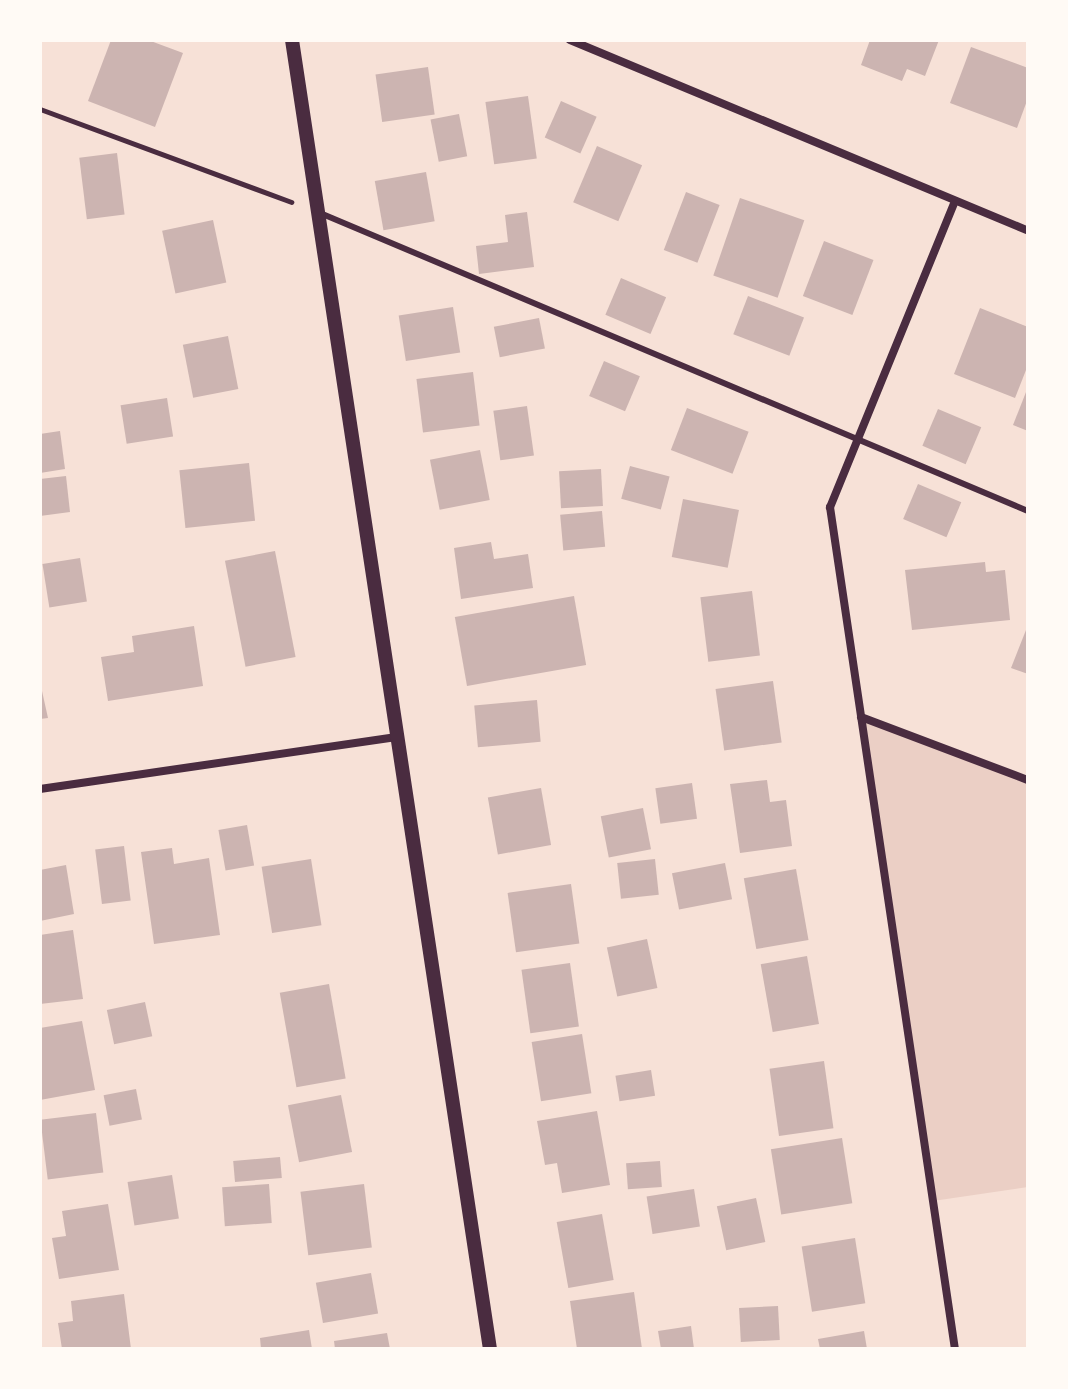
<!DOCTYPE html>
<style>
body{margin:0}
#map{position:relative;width:1068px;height:1389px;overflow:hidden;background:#f7e1d7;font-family:Spectral,serif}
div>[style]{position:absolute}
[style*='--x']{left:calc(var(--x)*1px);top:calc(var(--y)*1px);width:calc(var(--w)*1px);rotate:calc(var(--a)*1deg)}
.green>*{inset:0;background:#ebcfc5}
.building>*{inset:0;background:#ccb4b1;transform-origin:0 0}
.path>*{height:5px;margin:-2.5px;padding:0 2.5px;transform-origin:2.5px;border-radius:2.5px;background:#4a2c40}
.service>*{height:6px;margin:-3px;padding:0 3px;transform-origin:3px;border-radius:3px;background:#4a2c40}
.minor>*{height:8px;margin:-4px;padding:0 4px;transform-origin:4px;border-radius:4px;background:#4a2c40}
.tertiary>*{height:14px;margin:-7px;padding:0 7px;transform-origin:7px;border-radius:7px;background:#4a2c40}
span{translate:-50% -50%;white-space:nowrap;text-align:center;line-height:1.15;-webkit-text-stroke:8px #fffaf5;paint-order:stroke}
.frame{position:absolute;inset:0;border:42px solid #fffaf5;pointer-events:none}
</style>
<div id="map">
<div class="green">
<i style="clip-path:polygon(861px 717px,1028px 780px,1028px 1187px,933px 1201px)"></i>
</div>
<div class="building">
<i style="clip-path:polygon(111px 40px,148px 40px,183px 53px,155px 127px,88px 101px)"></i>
<i style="clip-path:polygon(870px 40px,939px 40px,925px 76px,907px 69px,902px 81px,861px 65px)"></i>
<i style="clip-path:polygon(971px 47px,1028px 68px,1028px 98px,1017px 128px,950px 103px)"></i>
<i style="left:428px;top:67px;width:48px;height:53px;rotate:82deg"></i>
<i style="left:528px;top:96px;width:63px;height:43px;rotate:82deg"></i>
<i style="left:561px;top:101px;width:39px;height:40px;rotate:24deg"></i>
<i style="left:459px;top:114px;width:43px;height:29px;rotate:79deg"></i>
<i style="left:597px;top:146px;width:49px;height:61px;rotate:23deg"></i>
<i style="left:117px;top:153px;width:62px;height:38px;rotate:83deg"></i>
<i style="left:426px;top:172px;width:50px;height:52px;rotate:80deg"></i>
<i style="left:686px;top:192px;width:36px;height:62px;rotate:21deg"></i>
<i style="left:740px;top:198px;width:68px;height:82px;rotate:19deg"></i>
<i style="clip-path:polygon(527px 212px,534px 267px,479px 274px,476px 246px,508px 242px,505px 215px)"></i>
<i style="left:213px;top:220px;width:64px;height:52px;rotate:78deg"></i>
<i style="left:824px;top:241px;width:53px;height:59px;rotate:21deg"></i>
<i style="left:621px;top:278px;width:49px;height:40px;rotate:23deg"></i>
<i style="left:748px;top:296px;width:60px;height:41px;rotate:21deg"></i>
<i style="left:453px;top:307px;width:46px;height:55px;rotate:81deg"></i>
<i style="clip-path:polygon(980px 308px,1028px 327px,1028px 365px,1015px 398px,954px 374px)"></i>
<i style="left:539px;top:318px;width:31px;height:46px;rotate:79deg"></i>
<i style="left:228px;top:336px;width:54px;height:46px;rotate:79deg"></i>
<i style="left:604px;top:361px;width:39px;height:38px;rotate:23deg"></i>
<i style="left:473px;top:372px;width:54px;height:57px;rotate:83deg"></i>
<i style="clip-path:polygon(1028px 387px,1028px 431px,1013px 425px)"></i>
<i style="left:167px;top:398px;width:39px;height:47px;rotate:81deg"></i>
<i style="left:527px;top:406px;width:50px;height:34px;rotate:82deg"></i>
<i style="left:687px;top:408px;width:66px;height:45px;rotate:21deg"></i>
<i style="left:938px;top:409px;width:47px;height:40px;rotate:23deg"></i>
<i style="clip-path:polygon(60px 431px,65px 469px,40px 473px,40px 434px)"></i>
<i style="left:480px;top:450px;width:51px;height:51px;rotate:79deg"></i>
<i style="left:249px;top:463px;width:58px;height:70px;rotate:84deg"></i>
<i style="left:630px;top:466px;width:41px;height:34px;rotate:15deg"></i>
<i style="left:601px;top:469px;width:37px;height:42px;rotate:87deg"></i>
<i style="clip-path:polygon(66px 476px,70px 512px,40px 516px,40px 479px)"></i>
<i style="left:918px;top:484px;width:47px;height:38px;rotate:23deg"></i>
<i style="left:683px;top:499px;width:57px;height:59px;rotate:11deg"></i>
<i style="left:602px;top:511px;width:36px;height:42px;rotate:85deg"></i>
<i style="clip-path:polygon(491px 542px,494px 559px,528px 554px,533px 588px,461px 599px,454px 548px)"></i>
<i style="left:275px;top:551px;width:108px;height:51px;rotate:79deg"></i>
<i style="left:80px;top:558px;width:44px;height:38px;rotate:81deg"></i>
<i style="clip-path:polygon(985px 562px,986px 572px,1005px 570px,1010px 620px,912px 630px,905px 570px)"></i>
<i style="left:752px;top:591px;width:65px;height:52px;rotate:83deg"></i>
<i style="left:574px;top:596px;width:70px;height:121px;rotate:80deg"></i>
<i style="clip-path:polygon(1028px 625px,1028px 674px,1011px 668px)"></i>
<i style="clip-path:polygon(194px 626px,203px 686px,108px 701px,101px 657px,134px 652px,132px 636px)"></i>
<i style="left:773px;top:681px;width:62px;height:58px;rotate:82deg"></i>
<i style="clip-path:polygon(40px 682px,48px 718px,40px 719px)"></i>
<i style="left:537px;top:700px;width:42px;height:63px;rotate:85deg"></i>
<i style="clip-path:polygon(767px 780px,770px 802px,786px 800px,792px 846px,740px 853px,730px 784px)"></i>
<i style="left:692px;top:783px;width:36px;height:37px;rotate:82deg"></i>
<i style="left:541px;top:788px;width:58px;height:54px;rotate:80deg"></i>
<i style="left:643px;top:808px;width:42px;height:43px;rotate:79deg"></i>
<i style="left:247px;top:825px;width:41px;height:29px;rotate:80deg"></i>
<i style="left:124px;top:846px;width:55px;height:29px;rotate:83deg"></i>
<i style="clip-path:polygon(172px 848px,174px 864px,209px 858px,220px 935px,154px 944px,141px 852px)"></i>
<i style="left:311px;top:859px;width:67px;height:50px;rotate:81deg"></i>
<i style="left:655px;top:859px;width:36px;height:38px;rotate:84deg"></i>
<i style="left:725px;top:863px;width:37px;height:54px;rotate:79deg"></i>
<i style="clip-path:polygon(66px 865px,74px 914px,40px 921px,40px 870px)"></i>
<i style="left:796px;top:869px;width:72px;height:53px;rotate:80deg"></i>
<i style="left:571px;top:884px;width:60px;height:64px;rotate:82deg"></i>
<i style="clip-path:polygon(73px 930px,83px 999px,40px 1004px,40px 935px)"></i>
<i style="left:647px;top:939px;width:50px;height:41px;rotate:78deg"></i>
<i style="left:807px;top:956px;width:69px;height:47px;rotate:80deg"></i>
<i style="left:570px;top:963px;width:64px;height:49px;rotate:82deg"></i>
<i style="left:329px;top:984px;width:96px;height:50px;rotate:80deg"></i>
<i style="left:145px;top:1002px;width:35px;height:39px;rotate:78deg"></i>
<i style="clip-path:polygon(82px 1021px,95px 1090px,40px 1100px,40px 1028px)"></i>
<i style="left:582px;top:1034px;width:60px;height:51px;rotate:81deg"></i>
<i style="left:824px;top:1061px;width:68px;height:55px;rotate:82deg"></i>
<i style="left:651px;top:1070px;width:26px;height:36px;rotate:81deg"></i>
<i style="left:136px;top:1089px;width:31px;height:33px;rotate:79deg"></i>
<i style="left:341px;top:1095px;width:58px;height:54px;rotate:79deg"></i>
<i style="clip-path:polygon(597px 1111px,610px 1185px,562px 1193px,557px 1163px,545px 1165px,537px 1121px)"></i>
<i style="left:96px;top:1113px;width:60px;height:56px;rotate:83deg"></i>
<i style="left:842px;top:1138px;width:66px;height:72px;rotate:81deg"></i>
<i style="left:280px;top:1157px;width:21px;height:47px;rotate:85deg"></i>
<i style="left:660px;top:1161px;width:26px;height:34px;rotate:86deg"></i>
<i style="left:172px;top:1175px;width:44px;height:45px;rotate:81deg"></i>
<i style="left:269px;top:1184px;width:39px;height:47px;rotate:86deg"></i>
<i style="left:364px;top:1184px;width:64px;height:64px;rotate:83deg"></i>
<i style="left:694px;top:1189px;width:38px;height:48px;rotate:81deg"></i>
<i style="left:756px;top:1198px;width:45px;height:40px;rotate:78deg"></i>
<i style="clip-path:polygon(108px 1204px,119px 1270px,59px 1279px,52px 1238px,66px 1236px,62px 1211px)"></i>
<i style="left:602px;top:1214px;width:67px;height:46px;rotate:80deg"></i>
<i style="left:855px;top:1238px;width:66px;height:54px;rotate:81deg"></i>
<i style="left:371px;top:1273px;width:41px;height:56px;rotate:80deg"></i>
<i style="clip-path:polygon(634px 1292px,642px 1349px,577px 1349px,570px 1301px)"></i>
<i style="clip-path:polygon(124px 1294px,131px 1349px,62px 1349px,58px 1323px,73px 1321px,71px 1301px)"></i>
<i style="left:778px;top:1306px;width:34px;height:39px;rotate:87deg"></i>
<i style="clip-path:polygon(691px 1326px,694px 1349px,661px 1349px,658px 1331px)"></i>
<i style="clip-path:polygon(309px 1330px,312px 1349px,261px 1349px,260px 1338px)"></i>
<i style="clip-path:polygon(864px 1331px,867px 1349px,820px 1349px,818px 1339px)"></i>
<i style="clip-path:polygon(387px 1333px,390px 1349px,335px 1349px,334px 1341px)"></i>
</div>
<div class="path">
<i style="--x:40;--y:109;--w:268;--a:20.3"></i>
</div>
<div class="service">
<i style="--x:320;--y:213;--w:768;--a:22.83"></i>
</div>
<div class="minor">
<i style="--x:570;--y:40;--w:496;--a:22.6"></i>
<i style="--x:955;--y:201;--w:331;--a:112.2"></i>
<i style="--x:830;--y:507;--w:851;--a:81.56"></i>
<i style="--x:861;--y:717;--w:178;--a:20.7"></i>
<i style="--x:40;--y:789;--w:362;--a:-8.3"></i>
</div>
<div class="tertiary">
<i style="--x:292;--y:40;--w:1324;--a:81.4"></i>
</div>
<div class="frame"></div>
</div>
